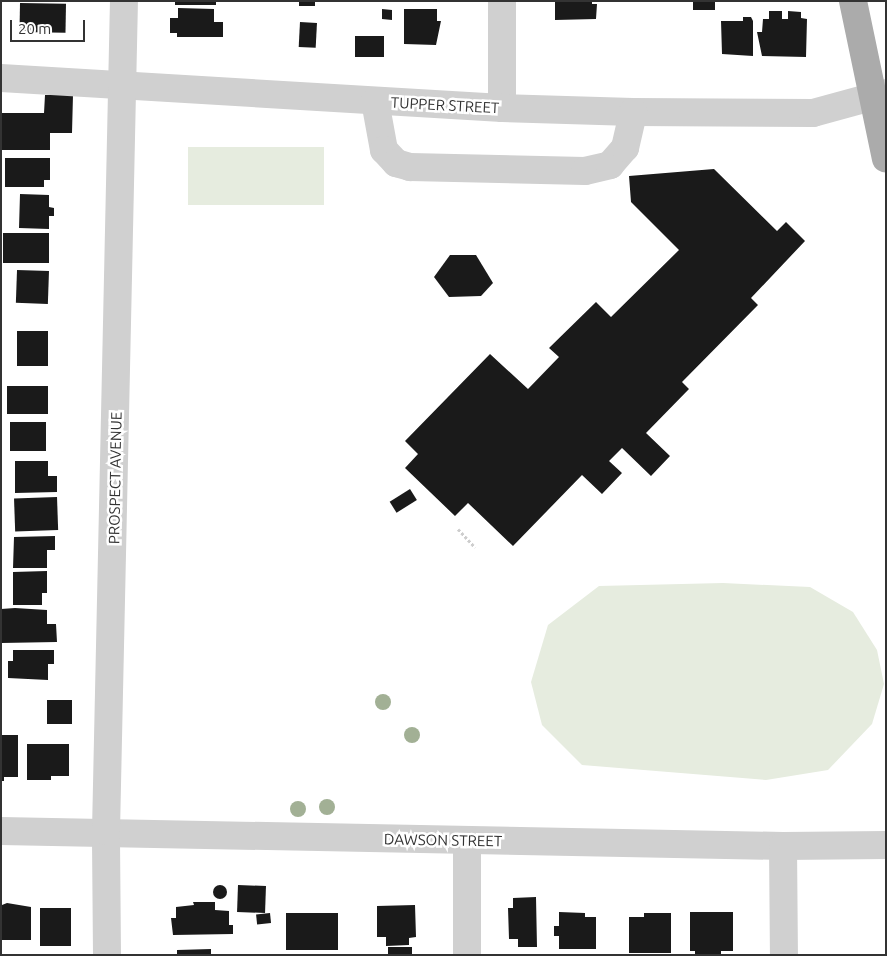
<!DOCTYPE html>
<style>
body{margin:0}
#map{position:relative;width:887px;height:956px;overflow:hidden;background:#fff;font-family:Ubuntu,sans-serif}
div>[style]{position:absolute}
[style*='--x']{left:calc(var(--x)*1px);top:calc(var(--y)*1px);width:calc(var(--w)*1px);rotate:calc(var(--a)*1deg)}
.green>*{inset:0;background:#e6ecdf;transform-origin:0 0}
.building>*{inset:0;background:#1a1a1a;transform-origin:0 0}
.round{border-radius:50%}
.path>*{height:3px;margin-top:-1.5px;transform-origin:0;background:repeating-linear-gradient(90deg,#cdcdcd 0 2.5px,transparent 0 5px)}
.minor>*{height:28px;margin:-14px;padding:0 14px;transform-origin:14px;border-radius:14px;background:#d0d0d0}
.major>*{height:28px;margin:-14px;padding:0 14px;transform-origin:14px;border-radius:14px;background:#ababab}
.trees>*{width:16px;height:16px;margin:-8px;border-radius:50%;background:#a2b095}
span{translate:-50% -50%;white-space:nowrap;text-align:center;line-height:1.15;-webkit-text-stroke:5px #fff;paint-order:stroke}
.street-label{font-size:15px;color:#333}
.frame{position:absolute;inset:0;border:2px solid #333;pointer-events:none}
.scale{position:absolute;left:10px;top:20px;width:75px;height:22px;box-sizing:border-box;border:2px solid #333;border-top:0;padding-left:6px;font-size:15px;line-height:18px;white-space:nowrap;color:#333;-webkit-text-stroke:4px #fff;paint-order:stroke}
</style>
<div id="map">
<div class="green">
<i style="left:324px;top:147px;width:58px;height:136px;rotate:90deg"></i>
<i style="clip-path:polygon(723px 583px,810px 587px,853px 612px,877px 650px,884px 684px,872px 724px,828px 770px,766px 780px,582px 765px,542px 725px,531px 682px,548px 625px,599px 586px)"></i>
</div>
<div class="building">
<i style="left:175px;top:1px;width:41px;height:4px"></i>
<i style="left:299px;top:1px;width:16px;height:5px"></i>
<i style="clip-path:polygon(555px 1px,592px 1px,592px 4px,597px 4px,596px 19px,555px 20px)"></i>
<i style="left:693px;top:1px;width:22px;height:9px"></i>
<i style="left:20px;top:3px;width:46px;height:29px;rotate:1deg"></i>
<i style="clip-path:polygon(178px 8px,214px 9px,214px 22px,223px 22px,223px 37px,177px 37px,177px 33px,170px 33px,170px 18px,178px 18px)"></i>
<i style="clip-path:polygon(382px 9px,392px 10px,392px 20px,382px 19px)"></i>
<i style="clip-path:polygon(404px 9px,437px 9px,437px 21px,441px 21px,436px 45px,404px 44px)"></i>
<i style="clip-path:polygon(769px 11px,782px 11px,782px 19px,788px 19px,788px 11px,801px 12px,801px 18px,807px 19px,806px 57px,762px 56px,757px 32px,762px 32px,763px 19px,769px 19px)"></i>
<i style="clip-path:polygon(743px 17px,751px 17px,753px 21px,753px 56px,722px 54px,721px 21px,743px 21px)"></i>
<i style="left:300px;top:22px;width:17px;height:25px;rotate:3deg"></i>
<i style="left:355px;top:36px;width:29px;height:21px"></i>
<i style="clip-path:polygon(45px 95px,73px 95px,72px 133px,50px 133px,50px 150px,1px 150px,1px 113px,44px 113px)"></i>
<i style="clip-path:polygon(5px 158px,50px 158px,50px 180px,44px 180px,44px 187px,5px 187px)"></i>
<i style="clip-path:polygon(714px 169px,777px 231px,786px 222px,805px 241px,751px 298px,758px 305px,682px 382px,689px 389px,646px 433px,670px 456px,651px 476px,622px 448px,609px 461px,622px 473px,602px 494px,582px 475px,513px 546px,468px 503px,455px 516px,405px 468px,418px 454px,405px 441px,490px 354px,528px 389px,559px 357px,549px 348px,596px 302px,611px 317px,679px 250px,631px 202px,629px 176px)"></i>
<i style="clip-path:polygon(20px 194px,49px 195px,49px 207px,54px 208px,54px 216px,49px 216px,49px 229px,19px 228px)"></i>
<i style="left:3px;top:233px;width:46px;height:30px"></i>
<i style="clip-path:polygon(450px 255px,476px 255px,493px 283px,481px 296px,449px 297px,434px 277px)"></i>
<i style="left:49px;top:271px;width:33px;height:32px;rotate:92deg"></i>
<i style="left:17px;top:331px;width:31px;height:35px"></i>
<i style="left:7px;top:386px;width:41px;height:28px"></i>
<i style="left:10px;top:422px;width:36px;height:29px"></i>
<i style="clip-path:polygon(15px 461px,48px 461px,48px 476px,57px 476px,57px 492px,15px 493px)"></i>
<i style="left:410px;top:489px;width:13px;height:24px;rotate:58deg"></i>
<i style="left:57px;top:497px;width:33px;height:43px;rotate:88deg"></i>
<i style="clip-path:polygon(55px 536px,55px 550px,47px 550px,47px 568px,13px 568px,14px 537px)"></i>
<i style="clip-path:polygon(47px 571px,47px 593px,42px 593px,42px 605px,13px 605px,13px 572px)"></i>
<i style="clip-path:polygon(15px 608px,47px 610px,47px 624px,56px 624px,57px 642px,1px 643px,1px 609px)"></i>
<i style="clip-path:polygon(13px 650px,54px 650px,54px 664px,48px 664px,48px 680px,8px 678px,8px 661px,13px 661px)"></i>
<i style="left:47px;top:700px;width:25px;height:24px"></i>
<i style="clip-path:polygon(1px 735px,18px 735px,18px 777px,4px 777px,4px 781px,1px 781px)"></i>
<i style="clip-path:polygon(27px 744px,69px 744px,69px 776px,51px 776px,51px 780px,27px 780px)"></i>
<i style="left:238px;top:885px;width:28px;height:27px;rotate:2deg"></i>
<i class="round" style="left:213px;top:885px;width:14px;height:14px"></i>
<i style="clip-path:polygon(536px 897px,537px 947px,518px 947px,518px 939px,509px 939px,508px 908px,513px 908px,513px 898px)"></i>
<i style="clip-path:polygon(193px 902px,215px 902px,215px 910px,229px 911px,229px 925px,233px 925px,233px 934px,173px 935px,171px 918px,176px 918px,176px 907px,194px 905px)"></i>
<i style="clip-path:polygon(7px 903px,31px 907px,31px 940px,2px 940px,2px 905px)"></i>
<i style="clip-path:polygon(415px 905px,416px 937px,409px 938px,409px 945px,386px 946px,386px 937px,377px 937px,377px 906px)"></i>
<i style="left:40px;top:908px;width:31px;height:38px"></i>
<i style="clip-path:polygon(559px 912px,585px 913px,585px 917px,596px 917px,596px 949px,559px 949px,559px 936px,554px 936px,554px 926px,559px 926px)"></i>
<i style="clip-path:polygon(690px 912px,733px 912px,733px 951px,721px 951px,721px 955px,695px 955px,695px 951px,690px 951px)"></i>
<i style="left:270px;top:913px;width:10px;height:14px;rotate:84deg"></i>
<i style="left:286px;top:913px;width:52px;height:37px"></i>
<i style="clip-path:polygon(644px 913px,671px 913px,671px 953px,629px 953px,629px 917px,644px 917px)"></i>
<i style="left:388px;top:947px;width:24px;height:8px"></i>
<i style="clip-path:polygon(211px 949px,211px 955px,177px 955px,177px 950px)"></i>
</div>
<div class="path">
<i style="--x:458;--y:529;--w:25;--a:47"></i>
</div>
<div class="minor">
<i style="--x:502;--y:1;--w:107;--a:90"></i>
<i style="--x:1;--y:78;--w:502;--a:3.43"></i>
<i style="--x:502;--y:108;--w:131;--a:1.7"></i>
<i style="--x:633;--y:112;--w:180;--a:0.3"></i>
<i style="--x:813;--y:113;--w:76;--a:-15.3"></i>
<i style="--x:375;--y:101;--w:50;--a:79.6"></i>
<i style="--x:384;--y:150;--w:18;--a:47"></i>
<i style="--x:396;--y:163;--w:15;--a:16"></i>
<i style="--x:410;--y:167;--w:175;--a:1.3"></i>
<i style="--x:585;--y:171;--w:26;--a:-13"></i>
<i style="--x:610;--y:165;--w:23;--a:-49"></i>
<i style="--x:625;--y:148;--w:37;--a:-77"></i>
<i style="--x:1;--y:831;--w:782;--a:1.1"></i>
<i style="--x:783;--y:846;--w:103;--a:-0.6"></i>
<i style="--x:783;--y:846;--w:109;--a:89.5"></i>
<i style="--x:107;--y:955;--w:124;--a:-90.5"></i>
<i style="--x:106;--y:831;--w:830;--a:-88.76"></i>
<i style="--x:467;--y:955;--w:115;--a:-90"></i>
</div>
<div class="major">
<i style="--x:853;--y:1;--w:161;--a:78.2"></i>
</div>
<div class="trees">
<i style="left:383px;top:702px"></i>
<i style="left:412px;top:735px"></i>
<i style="left:327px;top:807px"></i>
<i style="left:298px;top:809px"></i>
</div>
<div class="street-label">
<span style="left:445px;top:105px;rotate:3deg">TUPPER STREET</span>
<span style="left:115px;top:478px;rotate:-89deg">PROSPECT AVENUE</span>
<span style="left:443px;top:840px;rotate:1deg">DAWSON STREET</span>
</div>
<div class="frame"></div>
<div class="scale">20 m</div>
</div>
